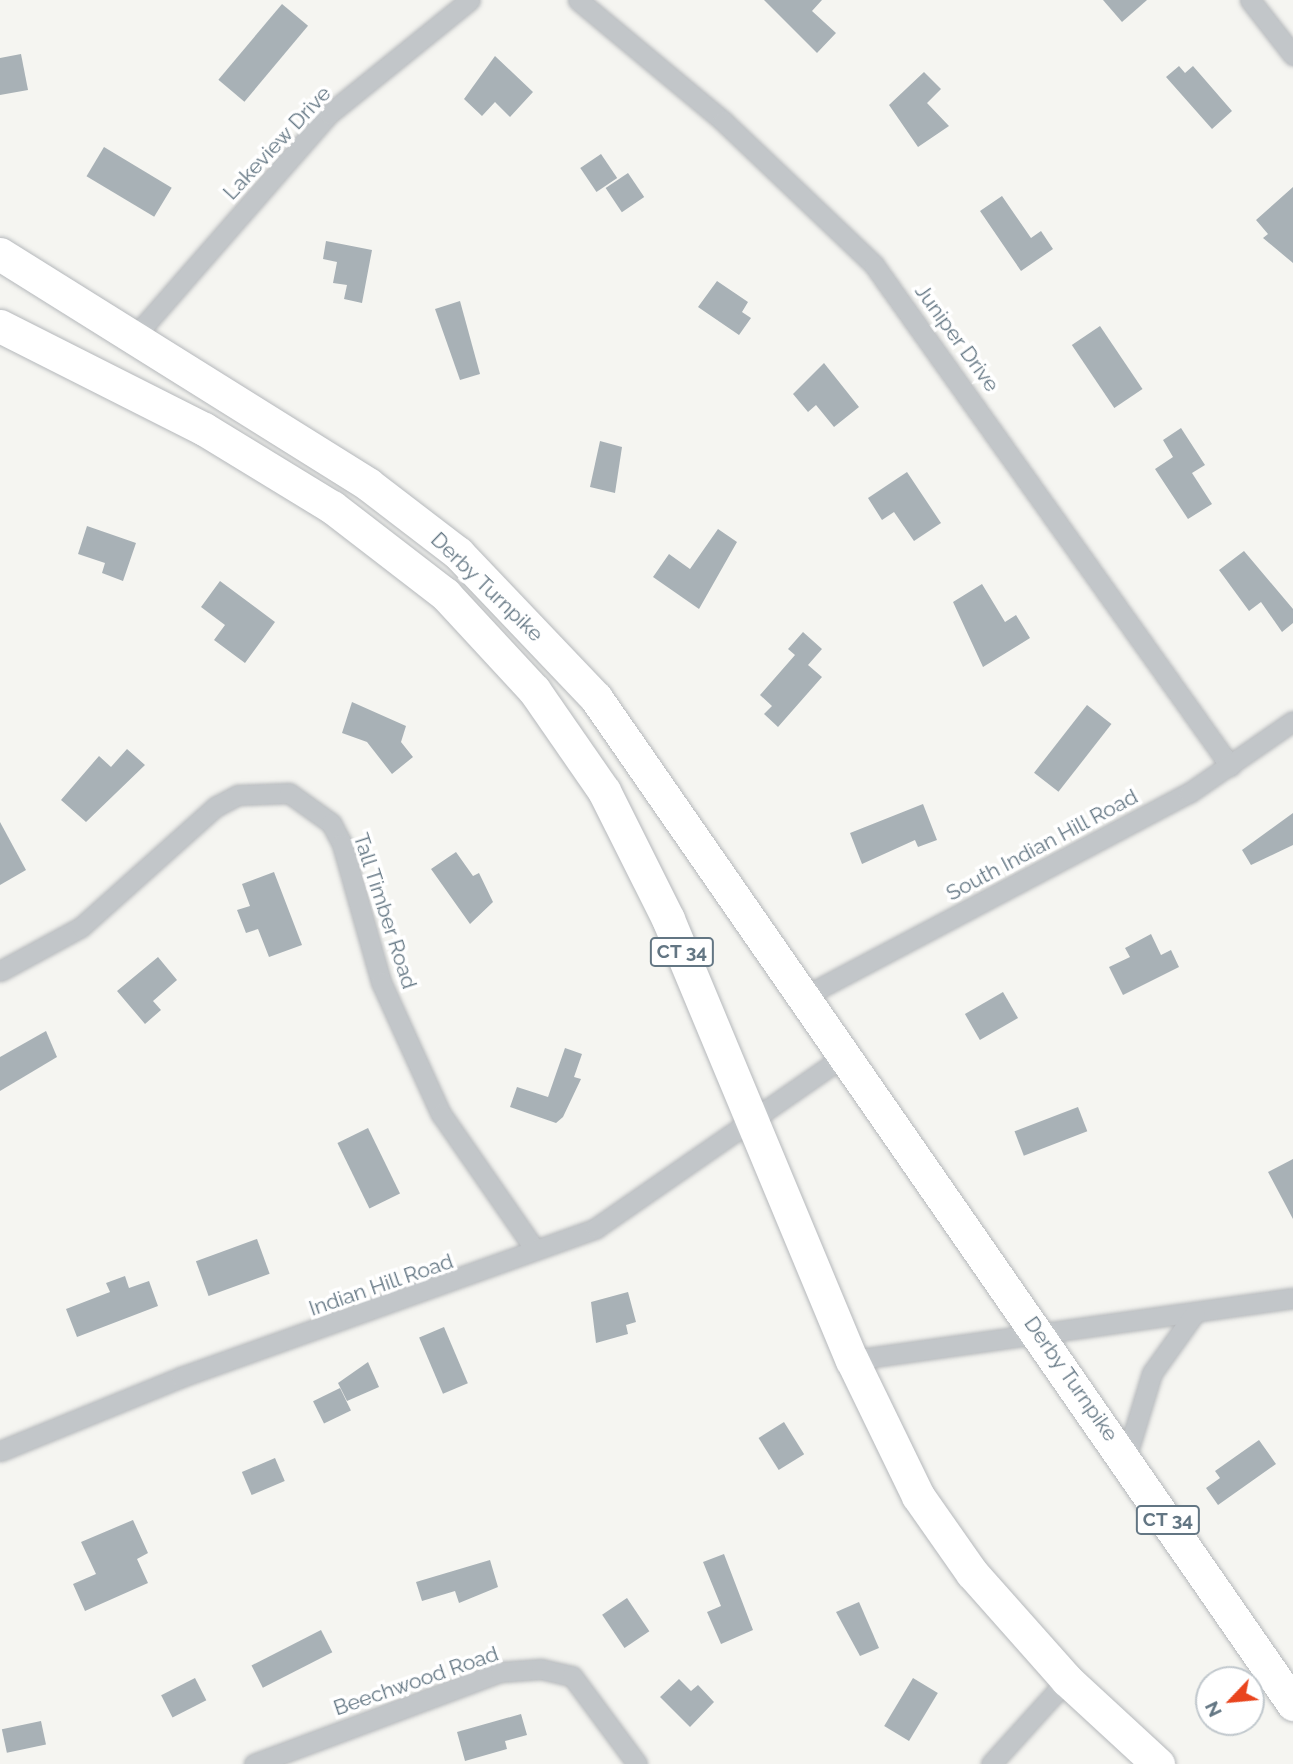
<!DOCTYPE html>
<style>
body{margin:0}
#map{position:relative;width:1293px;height:1764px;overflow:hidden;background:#f5f5f1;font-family:Raleway,sans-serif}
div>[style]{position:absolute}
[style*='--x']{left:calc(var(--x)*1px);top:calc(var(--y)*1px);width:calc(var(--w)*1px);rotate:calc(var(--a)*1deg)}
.building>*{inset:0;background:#a8b1b6;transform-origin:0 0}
.roads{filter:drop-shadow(0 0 2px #b5b8bb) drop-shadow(0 0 2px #b5b8bb)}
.minor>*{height:19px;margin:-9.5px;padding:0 9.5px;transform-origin:9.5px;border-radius:9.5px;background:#c2c6c9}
.trunk>*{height:33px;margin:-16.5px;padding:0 16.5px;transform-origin:16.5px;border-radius:16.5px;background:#fff}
span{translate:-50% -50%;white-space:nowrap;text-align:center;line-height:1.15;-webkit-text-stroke:7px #fff;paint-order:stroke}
.shield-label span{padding:2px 5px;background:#fff;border:2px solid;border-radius:5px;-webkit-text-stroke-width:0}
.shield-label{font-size:19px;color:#637683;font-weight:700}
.street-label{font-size:21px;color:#637683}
.north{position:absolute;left:1195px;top:1666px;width:70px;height:70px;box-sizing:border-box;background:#fff;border:2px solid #c1c8cd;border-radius:50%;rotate:244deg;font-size:19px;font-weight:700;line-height:28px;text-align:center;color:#637683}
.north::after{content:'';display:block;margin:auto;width:24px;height:32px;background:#e9441d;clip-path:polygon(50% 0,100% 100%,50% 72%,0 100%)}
</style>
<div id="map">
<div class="building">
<i style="clip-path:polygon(764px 0,822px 0,812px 11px,836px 33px,817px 53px)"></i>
<i style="clip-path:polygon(1103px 0,1147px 0,1122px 22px)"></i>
<i style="left:282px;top:4px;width:34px;height:99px;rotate:40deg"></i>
<i style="clip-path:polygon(21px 54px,28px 90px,0 95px,0 58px)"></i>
<i style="clip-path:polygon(495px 56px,533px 92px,510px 117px,495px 102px,482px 116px,464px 99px)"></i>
<i style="clip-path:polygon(1179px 66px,1185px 73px,1193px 66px,1232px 111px,1212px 129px,1166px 77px)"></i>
<i style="clip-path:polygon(924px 72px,941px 89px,927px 103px,949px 126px,918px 147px,889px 105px)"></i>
<i style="left:104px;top:147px;width:79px;height:34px;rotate:31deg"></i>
<i style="left:601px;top:154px;width:29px;height:25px;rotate:56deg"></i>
<i style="left:628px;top:173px;width:29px;height:27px;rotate:56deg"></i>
<i style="clip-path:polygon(1293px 187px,1293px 263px,1263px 238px,1268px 234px,1256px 220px)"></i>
<i style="clip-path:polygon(1002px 196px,1031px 238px,1041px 231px,1053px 249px,1021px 271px,980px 211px)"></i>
<i style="clip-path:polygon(326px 241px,372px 250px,362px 303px,344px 299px,347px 285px,333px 283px,337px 262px,323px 259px)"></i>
<i style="clip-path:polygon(717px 281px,748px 302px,742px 312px,751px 318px,739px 335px,698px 307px)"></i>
<i style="clip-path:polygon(460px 301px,480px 374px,460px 380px,435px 309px)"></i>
<i style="left:1100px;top:326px;width:76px;height:34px;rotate:56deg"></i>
<i style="clip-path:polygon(824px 363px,859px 407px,834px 427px,816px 405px,808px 412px,793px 394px)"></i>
<i style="clip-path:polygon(1181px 428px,1205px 465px,1192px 473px,1212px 504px,1188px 519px,1155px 469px,1173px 457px,1163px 440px)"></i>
<i style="clip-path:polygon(600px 441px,622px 447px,615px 493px,590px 487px)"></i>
<i style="clip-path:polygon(907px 472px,941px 523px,914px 541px,894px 512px,882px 520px,868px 498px)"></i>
<i style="clip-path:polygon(87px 526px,136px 543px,123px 581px,102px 573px,105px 563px,78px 554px)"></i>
<i style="clip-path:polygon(718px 529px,737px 542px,699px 609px,653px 577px,669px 554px,690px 569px)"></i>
<i style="clip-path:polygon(1244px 551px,1293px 609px,1293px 623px,1282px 632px,1261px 602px,1249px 611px,1219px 570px)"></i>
<i style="clip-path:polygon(220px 581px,275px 622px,245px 663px,214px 640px,225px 625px,201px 607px)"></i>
<i style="clip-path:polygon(982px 584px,1005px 622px,1016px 615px,1030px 638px,983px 667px,953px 602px)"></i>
<i style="clip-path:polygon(803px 632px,822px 649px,808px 665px,822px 677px,778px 727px,764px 714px,772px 706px,760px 695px,795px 655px,788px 649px)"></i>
<i style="clip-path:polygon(352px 702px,406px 726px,401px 742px,413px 757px,392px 774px,367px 742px,342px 733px)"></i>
<i style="left:1087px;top:705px;width:31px;height:86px;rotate:38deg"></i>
<i style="clip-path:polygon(127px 749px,145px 765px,86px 822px,61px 800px,99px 756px,111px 767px)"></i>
<i style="clip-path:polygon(923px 804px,937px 840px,918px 847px,915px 840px,862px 864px,850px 833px)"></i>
<i style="clip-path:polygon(1293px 813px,1293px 845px,1251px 865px,1242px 850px)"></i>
<i style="clip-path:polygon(0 822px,26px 870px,0 885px)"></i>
<i style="clip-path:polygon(456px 852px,473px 876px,479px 873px,493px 902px,470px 924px,431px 869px)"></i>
<i style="clip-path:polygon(274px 872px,302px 945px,269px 957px,258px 929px,246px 933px,237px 910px,250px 906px,242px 884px)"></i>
<i style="clip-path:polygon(1151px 934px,1161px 955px,1171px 950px,1179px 967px,1123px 995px,1109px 967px,1130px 957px,1125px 948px)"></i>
<i style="clip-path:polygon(158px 957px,177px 980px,153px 1001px,161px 1010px,145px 1024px,117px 991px)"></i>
<i style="left:1003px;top:992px;width:30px;height:44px;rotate:60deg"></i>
<i style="clip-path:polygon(46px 1031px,57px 1057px,0 1091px,0 1057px)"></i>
<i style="clip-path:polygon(565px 1048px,582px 1054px,574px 1077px,581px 1079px,563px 1117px,556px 1123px,510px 1107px,517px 1087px,548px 1097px)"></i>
<i style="left:1078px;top:1107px;width:26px;height:68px;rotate:69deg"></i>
<i style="left:368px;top:1128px;width:73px;height:34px;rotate:64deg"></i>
<i style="clip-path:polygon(1293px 1159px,1293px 1219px,1268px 1172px)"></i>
<i style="left:257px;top:1239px;width:37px;height:65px;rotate:70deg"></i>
<i style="clip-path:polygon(125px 1276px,129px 1288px,149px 1281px,158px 1306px,77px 1337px,66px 1309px,110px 1292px,106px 1283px)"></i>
<i style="clip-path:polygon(628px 1292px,636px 1322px,626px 1325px,628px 1334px,596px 1343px,591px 1302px)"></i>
<i style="left:444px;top:1327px;width:61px;height:27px;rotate:67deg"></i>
<i style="clip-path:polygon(368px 1362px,379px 1387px,347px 1401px,338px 1383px)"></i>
<i style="left:340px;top:1388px;width:25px;height:30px;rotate:64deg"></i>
<i style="left:784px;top:1422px;width:38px;height:30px;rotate:58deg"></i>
<i style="clip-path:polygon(1259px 1440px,1276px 1464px,1218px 1505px,1206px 1488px,1220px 1478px,1215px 1471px)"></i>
<i style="left:275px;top:1458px;width:25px;height:36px;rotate:67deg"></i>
<i style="clip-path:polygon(133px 1520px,148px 1553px,137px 1559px,148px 1583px,85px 1611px,73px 1584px,96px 1574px,81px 1542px)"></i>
<i style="clip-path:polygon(724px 1554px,753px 1630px,721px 1644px,707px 1612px,721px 1606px,703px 1562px)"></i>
<i style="clip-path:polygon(490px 1560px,498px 1587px,459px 1603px,455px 1591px,422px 1601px,416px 1582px)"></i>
<i style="left:627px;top:1598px;width:40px;height:30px;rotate:56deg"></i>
<i style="clip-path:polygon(859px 1602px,879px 1648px,860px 1656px,836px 1612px)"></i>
<i style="left:321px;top:1630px;width:25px;height:78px;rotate:63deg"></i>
<i style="left:195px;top:1678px;width:25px;height:38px;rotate:63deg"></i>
<i style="left:913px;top:1678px;width:29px;height:56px;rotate:31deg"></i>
<i style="clip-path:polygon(679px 1679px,691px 1691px,698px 1685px,714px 1702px,690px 1727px,660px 1697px)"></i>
<i style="clip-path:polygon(521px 1714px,527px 1735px,505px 1741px,507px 1749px,465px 1761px,457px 1732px)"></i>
<i style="left:41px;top:1721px;width:24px;height:40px;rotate:78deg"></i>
</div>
<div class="roads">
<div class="minor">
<i style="--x:578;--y:0;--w:189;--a:39.8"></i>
<i style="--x:723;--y:121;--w:209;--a:43.6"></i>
<i style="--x:874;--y:265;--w:615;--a:54.6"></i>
<i style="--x:1250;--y:0;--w:70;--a:52"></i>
<i style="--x:136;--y:335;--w:293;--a:-48.9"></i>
<i style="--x:329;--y:114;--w:181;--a:-39"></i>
<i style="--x:0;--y:971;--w:92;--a:-28.5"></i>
<i style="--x:81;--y:927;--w:180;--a:-41.8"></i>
<i style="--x:215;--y:807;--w:26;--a:-28"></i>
<i style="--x:238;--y:795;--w:51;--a:-2.2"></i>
<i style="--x:289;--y:793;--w:52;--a:35.5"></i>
<i style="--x:331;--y:823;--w:24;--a:62"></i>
<i style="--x:342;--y:844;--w:143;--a:74.2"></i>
<i style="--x:381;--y:982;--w:145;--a:65.6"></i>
<i style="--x:441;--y:1114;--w:165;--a:55.3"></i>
<i style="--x:805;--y:996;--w:434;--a:-27.9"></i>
<i style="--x:1189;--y:793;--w:126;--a:-34.7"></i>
<i style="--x:852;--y:1360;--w:445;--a:-8"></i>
<i style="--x:0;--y:1451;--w:196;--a:-22.2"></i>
<i style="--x:181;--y:1377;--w:441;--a:-19.7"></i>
<i style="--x:596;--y:1228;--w:304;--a:-34.7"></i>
<i style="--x:1126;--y:1458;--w:89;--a:-73"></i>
<i style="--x:1152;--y:1373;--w:74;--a:-54.4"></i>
<i style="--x:254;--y:1764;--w:263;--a:-20.5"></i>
<i style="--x:500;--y:1672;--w:41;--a:-4.2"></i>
<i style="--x:541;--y:1669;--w:32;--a:13"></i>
<i style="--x:572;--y:1676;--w:109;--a:53.5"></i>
<i style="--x:991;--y:1764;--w:113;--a:-47.9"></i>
</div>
<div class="trunk">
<i style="--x:0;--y:254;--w:435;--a:32"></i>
<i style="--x:369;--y:485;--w:112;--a:37.4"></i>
<i style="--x:458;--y:553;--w:200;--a:46.4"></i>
<i style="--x:596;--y:698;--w:1224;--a:55.28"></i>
<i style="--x:0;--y:326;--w:229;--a:26.8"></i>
<i style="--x:204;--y:429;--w:150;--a:31.4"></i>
<i style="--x:332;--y:507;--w:143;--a:37.6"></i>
<i style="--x:445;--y:594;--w:131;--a:47.2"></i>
<i style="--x:534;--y:690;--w:123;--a:55.3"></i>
<i style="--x:604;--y:791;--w:143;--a:63.4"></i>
<i style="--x:668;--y:919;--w:478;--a:67.4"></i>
<i style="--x:852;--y:1360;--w:151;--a:64.1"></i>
<i style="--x:918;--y:1496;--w:94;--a:55"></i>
<i style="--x:972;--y:1573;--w:143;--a:48.4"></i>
<i style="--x:1067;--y:1680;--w:124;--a:42.7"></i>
</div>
</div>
<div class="shield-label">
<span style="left:682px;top:952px">CT 34</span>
<span style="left:1168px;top:1520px">CT 34</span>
</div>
<div class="street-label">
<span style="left:277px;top:143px;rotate:-47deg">Lakeview Drive</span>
<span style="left:957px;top:338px;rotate:54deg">Juniper Drive</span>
<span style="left:487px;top:587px;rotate:44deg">Derby Turnpike</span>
<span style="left:1042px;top:845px;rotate:-28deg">South Indian Hill Road</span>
<span style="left:385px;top:911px;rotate:72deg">Tall Timber Road</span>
<span style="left:381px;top:1285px;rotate:-19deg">Indian Hill Road</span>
<span style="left:1071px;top:1379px;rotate:55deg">Derby Turnpike</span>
<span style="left:416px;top:1681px;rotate:-19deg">Beechwood Road</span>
</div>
<div class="north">N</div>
</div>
